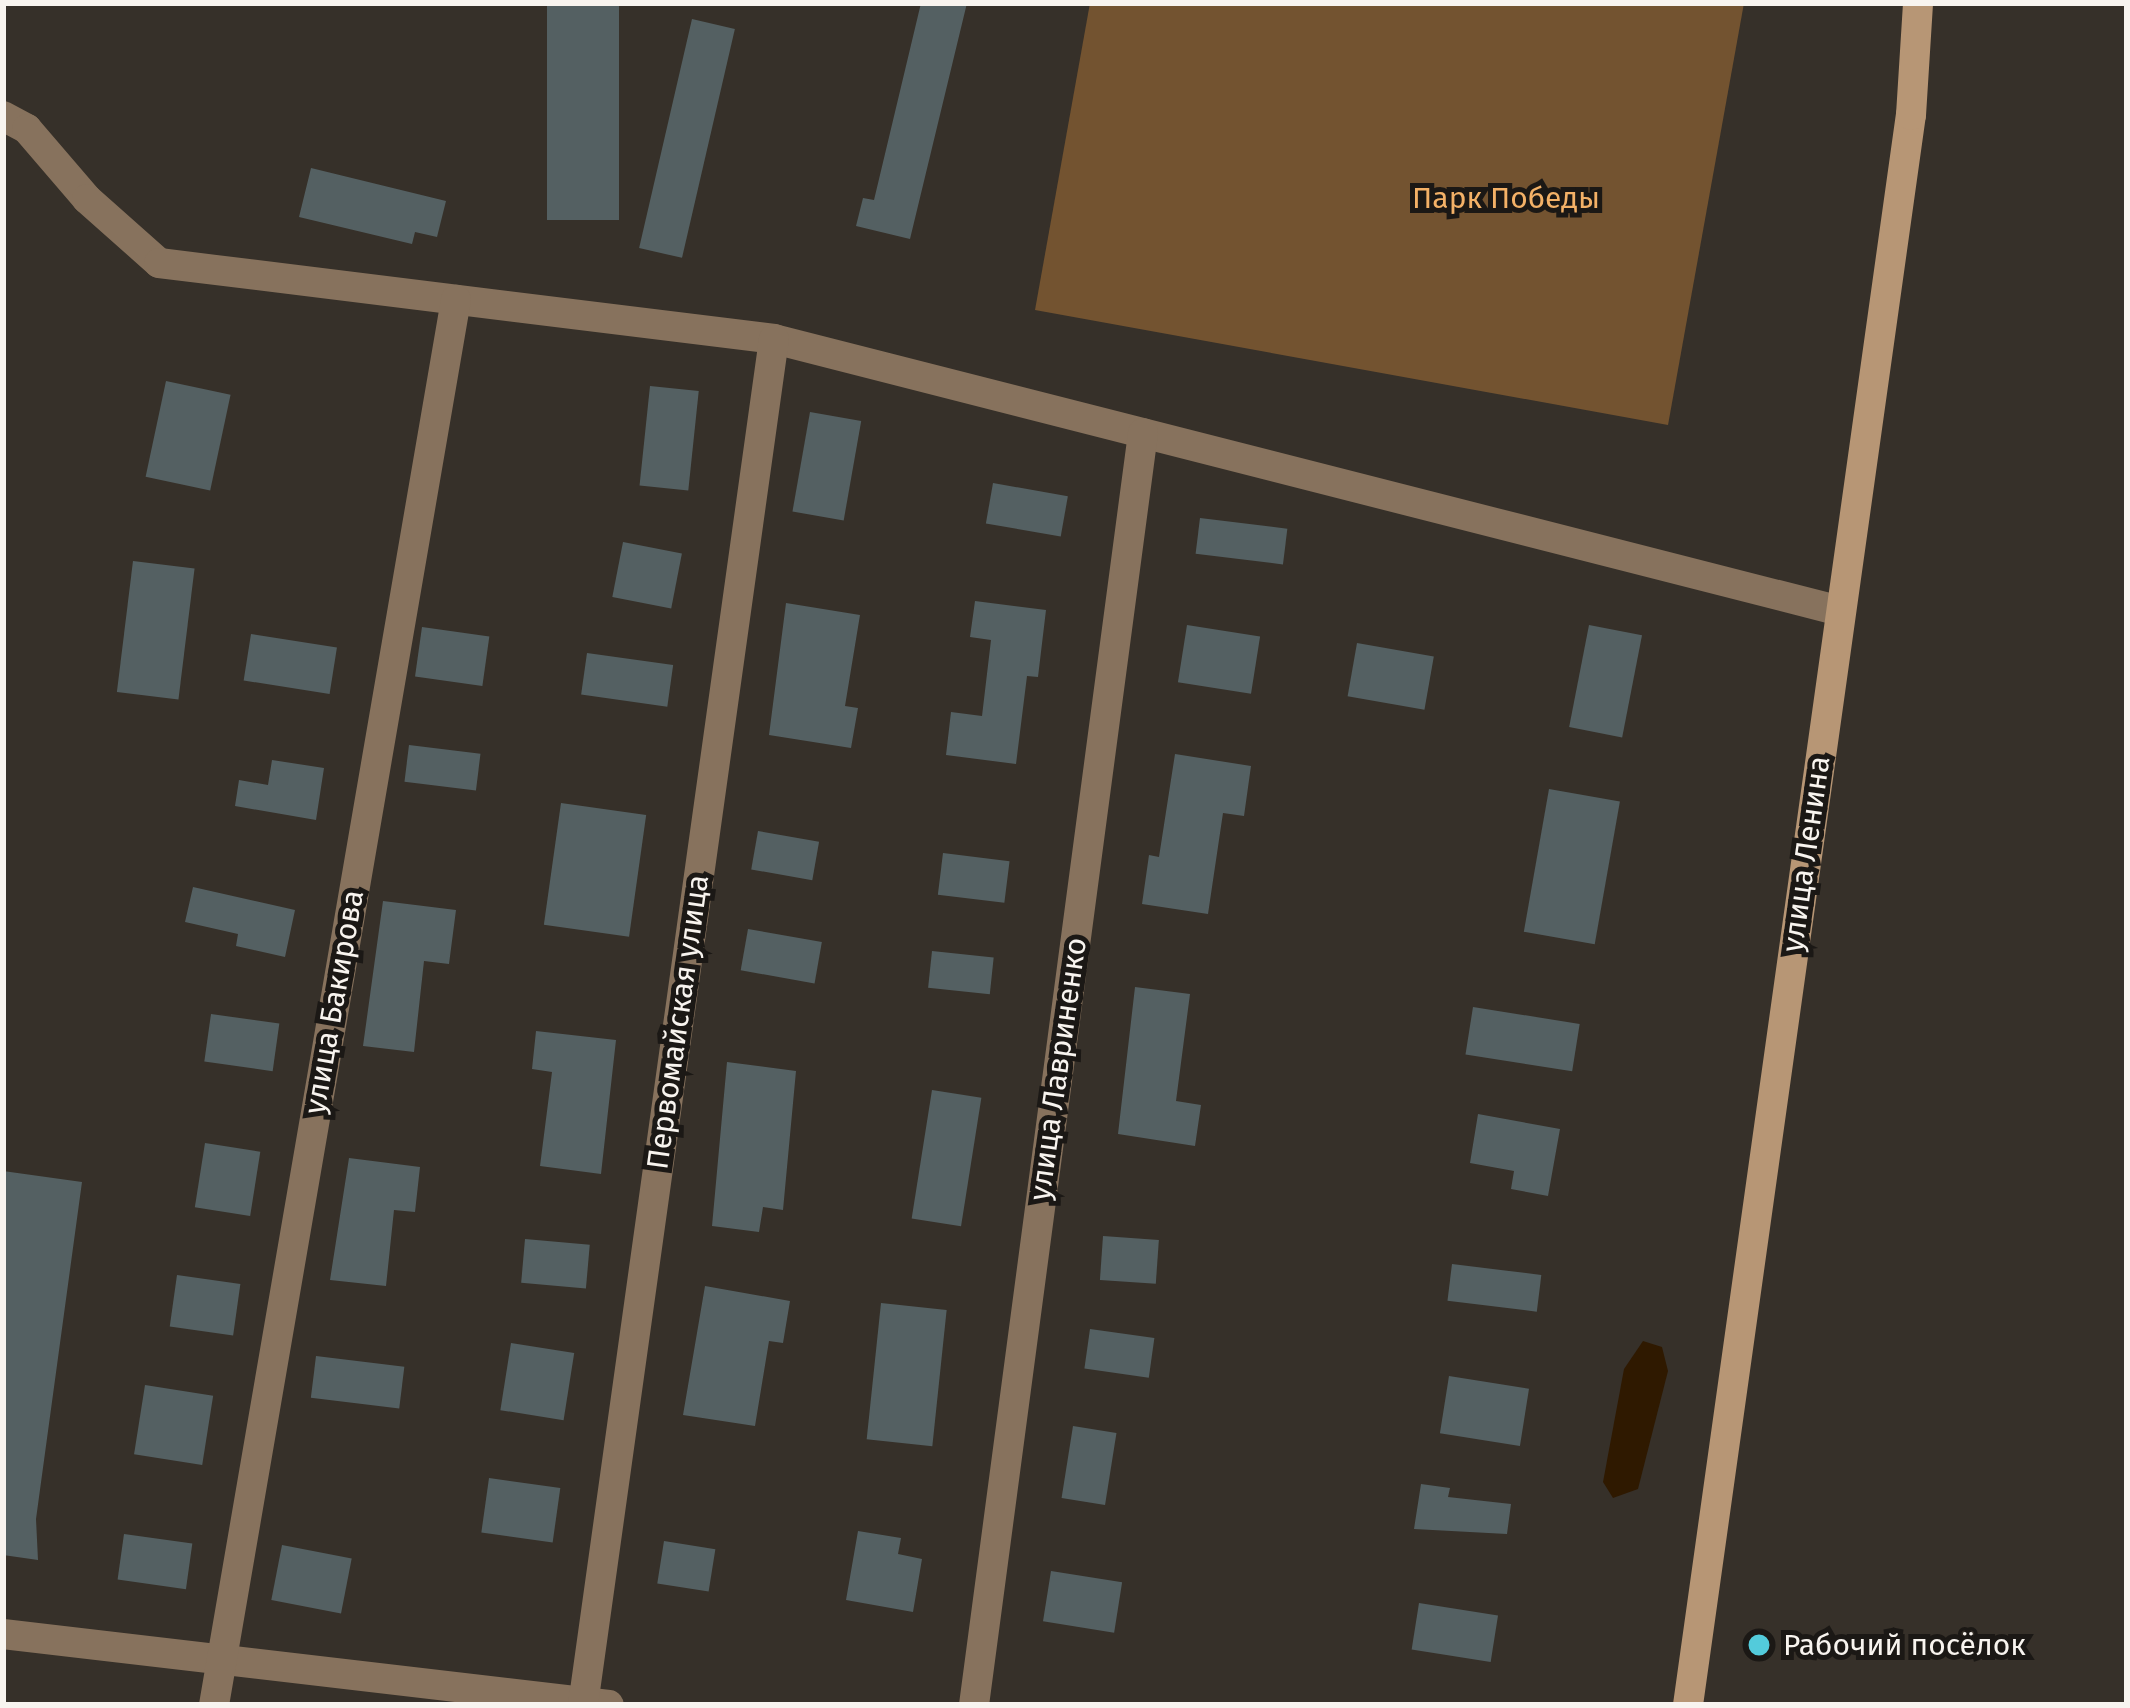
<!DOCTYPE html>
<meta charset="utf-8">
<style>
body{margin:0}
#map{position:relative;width:2130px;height:1708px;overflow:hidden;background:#363029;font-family:"Fira Sans",sans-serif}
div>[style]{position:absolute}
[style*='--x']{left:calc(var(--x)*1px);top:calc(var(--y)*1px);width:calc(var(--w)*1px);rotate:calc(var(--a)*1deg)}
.green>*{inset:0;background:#735330}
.water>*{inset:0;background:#2f1900}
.building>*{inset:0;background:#546062;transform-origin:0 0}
.minor>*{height:30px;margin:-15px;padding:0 15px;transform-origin:15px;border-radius:15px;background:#87725d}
.secondary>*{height:30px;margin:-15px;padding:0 15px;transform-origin:15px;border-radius:15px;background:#b79675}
.dots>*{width:33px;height:33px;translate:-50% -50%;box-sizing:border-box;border:6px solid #1b1815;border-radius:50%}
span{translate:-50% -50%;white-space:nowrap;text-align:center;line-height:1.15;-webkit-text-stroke:10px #1b1815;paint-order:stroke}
.park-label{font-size:30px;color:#f3b167}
.street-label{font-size:30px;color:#f8f4ef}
.poi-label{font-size:30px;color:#f8f4ef}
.left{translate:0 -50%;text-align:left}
.frame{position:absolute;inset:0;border:6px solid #f8f4ef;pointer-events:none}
</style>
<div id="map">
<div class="green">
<i style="clip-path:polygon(1090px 3px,1744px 3px,1668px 425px,1035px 310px)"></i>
</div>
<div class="water">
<i style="clip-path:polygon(1643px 1341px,1662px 1347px,1668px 1371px,1638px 1489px,1613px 1498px,1603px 1482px,1624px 1369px)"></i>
</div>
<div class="building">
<i style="left:547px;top:3px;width:72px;height:217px"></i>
<i style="clip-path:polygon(921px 3px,967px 3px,910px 239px,856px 226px,863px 198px,874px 200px)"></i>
<i style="left:692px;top:19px;width:44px;height:235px;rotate:13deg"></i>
<i style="clip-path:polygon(311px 168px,446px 201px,437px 237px,415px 232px,412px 244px,299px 217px)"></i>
<i style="left:166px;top:381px;width:66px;height:98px;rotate:12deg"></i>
<i style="left:650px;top:386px;width:49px;height:100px;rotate:6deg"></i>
<i style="left:810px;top:412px;width:52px;height:101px;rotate:10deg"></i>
<i style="left:993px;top:483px;width:76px;height:41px;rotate:10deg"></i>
<i style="left:1200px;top:518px;width:88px;height:36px;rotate:7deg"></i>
<i style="left:623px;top:542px;width:60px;height:56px;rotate:11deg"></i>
<i style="left:133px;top:561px;width:62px;height:132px;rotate:7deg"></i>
<i style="clip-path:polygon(975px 601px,1046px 610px,1038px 677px,1027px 676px,1016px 764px,946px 755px,951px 712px,982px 716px,991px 640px,970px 637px)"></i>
<i style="clip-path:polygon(786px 603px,860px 615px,845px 706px,858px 708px,851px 748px,769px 735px)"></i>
<i style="left:1187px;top:625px;width:74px;height:58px;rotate:9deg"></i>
<i style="left:1589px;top:625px;width:54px;height:104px;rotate:11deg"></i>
<i style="left:422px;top:627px;width:68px;height:50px;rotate:8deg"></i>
<i style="left:251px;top:634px;width:87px;height:47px;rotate:9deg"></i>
<i style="left:1357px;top:643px;width:78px;height:54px;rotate:10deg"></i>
<i style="left:587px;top:653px;width:87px;height:42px;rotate:8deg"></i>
<i style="left:409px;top:745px;width:72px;height:37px;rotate:7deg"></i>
<i style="clip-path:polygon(1175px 754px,1251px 766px,1244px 816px,1223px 813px,1208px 914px,1142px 904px,1149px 855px,1159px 857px)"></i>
<i style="clip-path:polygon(272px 760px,324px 768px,316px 820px,235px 806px,239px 780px,268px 785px)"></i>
<i style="left:1549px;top:789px;width:72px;height:145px;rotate:10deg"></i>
<i style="left:561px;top:803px;width:86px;height:123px;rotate:8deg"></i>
<i style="left:758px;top:831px;width:62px;height:39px;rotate:10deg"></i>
<i style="left:943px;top:853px;width:67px;height:42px;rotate:7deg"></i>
<i style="clip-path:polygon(193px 887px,295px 910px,285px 957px,236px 946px,238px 934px,185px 922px)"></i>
<i style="clip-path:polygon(383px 901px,456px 910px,449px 964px,424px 961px,414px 1052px,363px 1046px)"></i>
<i style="left:748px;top:929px;width:75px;height:42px;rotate:10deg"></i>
<i style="left:932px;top:951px;width:62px;height:37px;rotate:6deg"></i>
<i style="clip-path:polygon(1135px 987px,1190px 994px,1176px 1101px,1201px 1105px,1195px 1146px,1118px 1134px)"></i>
<i style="left:1473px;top:1007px;width:108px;height:48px;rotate:9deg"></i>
<i style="left:211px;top:1014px;width:69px;height:48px;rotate:8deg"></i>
<i style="clip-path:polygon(536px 1031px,616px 1040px,601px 1174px,540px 1166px,552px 1072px,532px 1069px)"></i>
<i style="clip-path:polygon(727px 1062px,796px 1071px,783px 1210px,763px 1207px,759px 1232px,712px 1226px)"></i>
<i style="left:932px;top:1090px;width:50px;height:130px;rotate:9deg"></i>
<i style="clip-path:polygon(1478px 1114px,1560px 1129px,1548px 1196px,1511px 1189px,1514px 1171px,1470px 1163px)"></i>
<i style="left:205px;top:1143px;width:56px;height:65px;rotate:9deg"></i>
<i style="clip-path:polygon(349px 1158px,420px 1167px,415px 1212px,394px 1210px,386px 1286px,330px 1280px)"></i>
<i style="clip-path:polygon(3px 1171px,82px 1182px,36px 1519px,38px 1560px,3px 1555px)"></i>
<i style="left:1103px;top:1236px;width:56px;height:44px;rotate:4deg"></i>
<i style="left:525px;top:1239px;width:65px;height:44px;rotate:5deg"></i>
<i style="left:1452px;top:1264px;width:90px;height:37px;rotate:7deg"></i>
<i style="left:177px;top:1275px;width:64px;height:52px;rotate:8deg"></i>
<i style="clip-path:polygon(705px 1286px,790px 1301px,783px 1343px,769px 1341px,755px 1426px,683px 1415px)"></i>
<i style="left:881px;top:1303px;width:66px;height:137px;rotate:6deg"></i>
<i style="left:1090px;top:1329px;width:65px;height:40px;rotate:8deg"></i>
<i style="left:511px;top:1343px;width:64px;height:68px;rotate:9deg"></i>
<i style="left:316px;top:1356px;width:89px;height:42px;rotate:7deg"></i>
<i style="left:1449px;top:1376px;width:81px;height:58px;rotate:9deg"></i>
<i style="left:145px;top:1385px;width:69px;height:70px;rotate:9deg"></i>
<i style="left:1073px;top:1426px;width:44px;height:73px;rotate:9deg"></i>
<i style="left:489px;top:1478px;width:72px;height:55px;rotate:8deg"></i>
<i style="clip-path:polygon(1421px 1484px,1450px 1488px,1448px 1497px,1511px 1504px,1507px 1534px,1414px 1529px)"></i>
<i style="clip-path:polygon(858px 1531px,901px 1538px,898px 1554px,922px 1559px,913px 1612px,846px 1600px)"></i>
<i style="left:124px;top:1534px;width:69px;height:46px;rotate:8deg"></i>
<i style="left:664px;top:1541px;width:52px;height:43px;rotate:9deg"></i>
<i style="left:282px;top:1545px;width:71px;height:56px;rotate:11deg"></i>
<i style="left:1051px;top:1571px;width:72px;height:51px;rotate:9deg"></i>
<i style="left:1419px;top:1603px;width:80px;height:47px;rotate:9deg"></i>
</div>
<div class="minor">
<i style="--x:3;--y:116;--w:27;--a:28"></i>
<i style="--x:27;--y:129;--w:92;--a:49.4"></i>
<i style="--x:87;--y:199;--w:96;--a:41.6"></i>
<i style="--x:159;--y:263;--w:620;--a:7.04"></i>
<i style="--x:774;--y:339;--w:1100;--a:14.31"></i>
<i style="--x:3;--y:1634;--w:610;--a:6.68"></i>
<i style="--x:214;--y:1705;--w:1426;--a:-80.23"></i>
<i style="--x:583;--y:1705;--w:1379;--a:-82.04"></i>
<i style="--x:974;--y:1705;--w:1283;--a:-82.43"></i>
</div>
<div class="secondary">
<i style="--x:1688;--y:1705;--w:1606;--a:-82.02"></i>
<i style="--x:1911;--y:115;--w:112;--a:-86.4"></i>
</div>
<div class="dots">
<i style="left:1759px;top:1645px;background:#53cbdb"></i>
</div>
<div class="park-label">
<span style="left:1506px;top:198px">Парк Победы</span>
</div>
<div class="street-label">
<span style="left:1806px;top:854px;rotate:-82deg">улица Ленина</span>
<span style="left:334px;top:1002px;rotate:-80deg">улица Бакирова</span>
<span style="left:678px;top:1022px;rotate:-82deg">Первомайская улица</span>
<span style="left:1058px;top:1069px;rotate:-82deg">улица Лавриненко</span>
</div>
<div class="poi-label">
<span class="left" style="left:1783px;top:1645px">Рабочий посёлок</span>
</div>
<div class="frame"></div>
</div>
